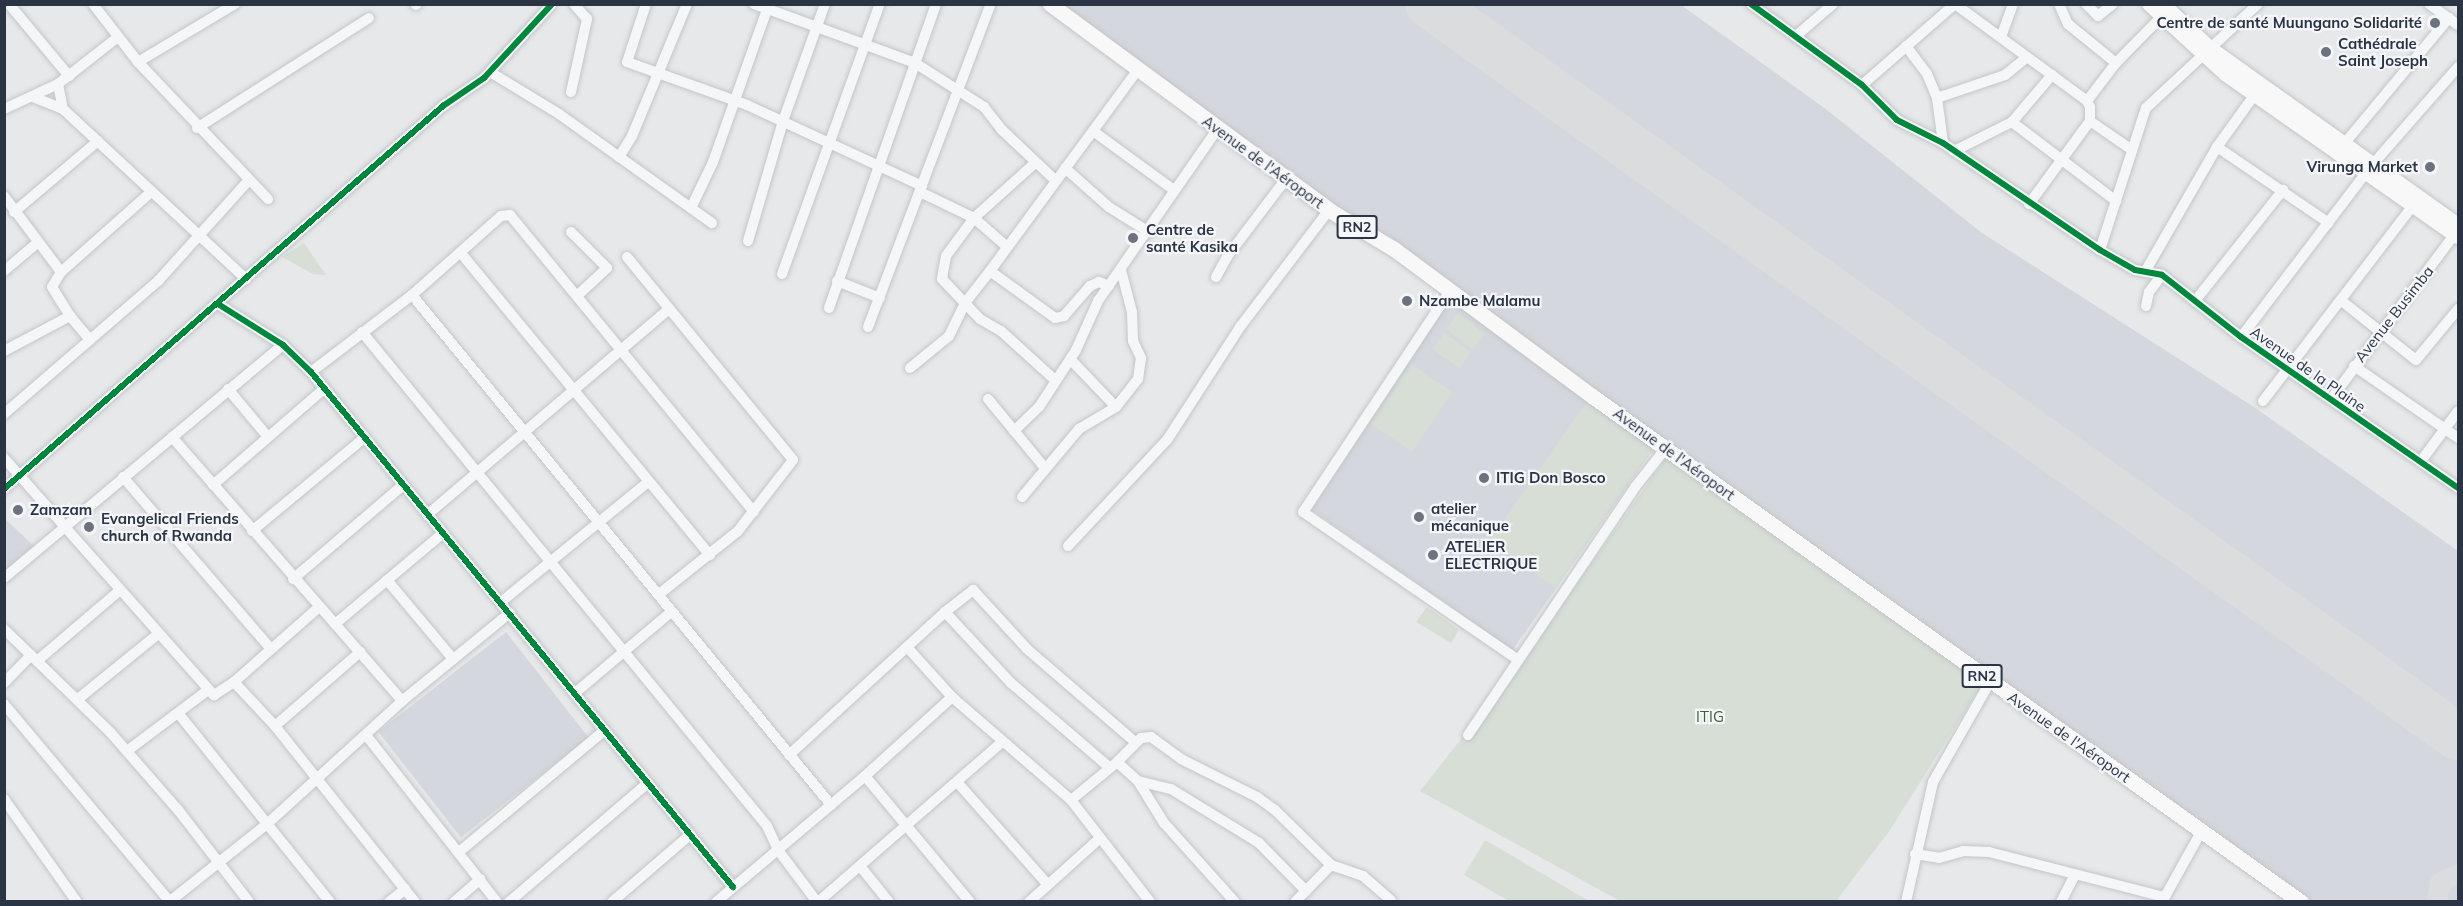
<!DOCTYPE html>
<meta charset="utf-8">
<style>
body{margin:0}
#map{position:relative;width:2463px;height:906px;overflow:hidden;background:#e6e8ea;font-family:Mulish,sans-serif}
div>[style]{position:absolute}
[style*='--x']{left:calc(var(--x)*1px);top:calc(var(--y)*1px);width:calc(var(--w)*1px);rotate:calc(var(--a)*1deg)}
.built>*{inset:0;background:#d4d7dd;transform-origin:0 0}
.green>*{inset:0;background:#d6ded6;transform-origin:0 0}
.taxiway>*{height:20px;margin:-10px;padding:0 10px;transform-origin:10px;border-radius:10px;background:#dadcde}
.runway>*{height:48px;margin:-24px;padding:0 24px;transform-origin:24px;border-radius:24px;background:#dadcde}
.roads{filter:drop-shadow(0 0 2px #c4c6c8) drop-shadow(0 0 2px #c4c6c8)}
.minor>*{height:10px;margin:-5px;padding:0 5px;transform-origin:5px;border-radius:5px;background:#f5f6f7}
.major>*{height:14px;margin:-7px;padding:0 7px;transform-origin:7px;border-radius:7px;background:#f8f8f8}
.highway>*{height:15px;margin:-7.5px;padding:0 7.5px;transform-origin:7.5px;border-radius:7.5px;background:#f8f8f8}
.cycleway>*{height:6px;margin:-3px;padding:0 3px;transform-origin:3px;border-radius:3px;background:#00873e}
.dots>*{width:16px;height:16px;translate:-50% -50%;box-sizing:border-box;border:3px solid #f4f6f9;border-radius:50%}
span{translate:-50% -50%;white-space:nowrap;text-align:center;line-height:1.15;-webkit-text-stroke:4.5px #f4f6f9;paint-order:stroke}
.shield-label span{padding:2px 4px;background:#f4f6f9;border:2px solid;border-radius:4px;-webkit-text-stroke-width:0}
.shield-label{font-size:14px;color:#2b3445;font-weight:700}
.poi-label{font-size:15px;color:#2b3445;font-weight:700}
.right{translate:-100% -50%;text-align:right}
.left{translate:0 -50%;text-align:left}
.street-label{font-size:15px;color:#2b3445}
.park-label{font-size:15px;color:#3f6138}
.frame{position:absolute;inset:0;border:6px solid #2b3445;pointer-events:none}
</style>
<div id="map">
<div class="built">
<i style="clip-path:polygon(1054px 5px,1681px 5px,1823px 107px,1982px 233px,2254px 407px,2458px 551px,2458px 901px,2311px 901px)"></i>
<i style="left:1450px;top:300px;width:252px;height:251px;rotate:35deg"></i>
<i style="clip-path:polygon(4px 518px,35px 547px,4px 573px)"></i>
<i style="left:506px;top:632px;width:134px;height:162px;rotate:52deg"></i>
</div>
<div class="green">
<i style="clip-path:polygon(304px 243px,326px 275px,313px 274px,282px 257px)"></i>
<i style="left:1458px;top:313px;width:34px;height:20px;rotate:37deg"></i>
<i style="left:1444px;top:333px;width:33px;height:20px;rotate:35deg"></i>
<i style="left:1411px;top:364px;width:50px;height:72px;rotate:34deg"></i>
<i style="left:1586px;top:403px;width:81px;height:169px;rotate:35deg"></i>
<i style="clip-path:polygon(1666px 458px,1983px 683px,1888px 833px,1836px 901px,1620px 901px,1420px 791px,1518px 667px)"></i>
<i style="clip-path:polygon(1427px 607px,1459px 630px,1451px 643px,1416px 622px)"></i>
<i style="clip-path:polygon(1485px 840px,1589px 901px,1509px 901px,1464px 875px)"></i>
</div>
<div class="taxiway">
<i style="--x:2437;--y:902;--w:19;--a:-81"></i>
<i style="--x:2440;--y:883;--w:20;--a:-27"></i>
</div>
<div class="runway">
<i style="--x:1429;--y:4;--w:1263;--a:35.46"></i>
</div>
<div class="roads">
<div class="minor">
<i style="--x:9;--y:4;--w:94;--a:50.2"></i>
<i style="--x:93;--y:4;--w:73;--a:52.2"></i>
<i style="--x:138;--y:62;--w:189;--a:46.5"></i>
<i style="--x:646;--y:4;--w:61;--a:108.1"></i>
<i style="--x:627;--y:62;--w:127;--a:19.7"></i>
<i style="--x:747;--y:105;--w:193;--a:24.8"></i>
<i style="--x:754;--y:4;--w:171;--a:20.1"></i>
<i style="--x:915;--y:63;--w:82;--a:32.5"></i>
<i style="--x:984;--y:107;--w:29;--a:52"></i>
<i style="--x:1002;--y:130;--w:73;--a:43.3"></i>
<i style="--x:1751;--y:4;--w:137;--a:36.1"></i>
<i style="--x:1862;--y:85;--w:49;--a:45"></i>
<i style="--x:1897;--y:120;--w:51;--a:26.6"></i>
<i style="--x:1943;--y:143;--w:190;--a:34.3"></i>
<i style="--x:2100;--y:250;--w:40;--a:29.7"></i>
<i style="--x:2135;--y:270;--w:27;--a:10"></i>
<i style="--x:2162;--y:275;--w:100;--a:38.1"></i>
<i style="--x:2241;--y:337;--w:264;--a:34.8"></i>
<i style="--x:1955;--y:4;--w:164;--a:36.3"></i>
<i style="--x:2087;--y:101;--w:7;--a:63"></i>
<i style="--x:2090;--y:107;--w:14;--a:90"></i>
<i style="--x:2090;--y:121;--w:103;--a:126.3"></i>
<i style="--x:2059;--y:4;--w:22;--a:66"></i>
<i style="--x:2068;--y:24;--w:62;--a:39.1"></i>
<i style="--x:2086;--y:4;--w:17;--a:45"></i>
<i style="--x:2098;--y:16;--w:19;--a:-39"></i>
<i style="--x:2429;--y:4;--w:36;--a:36"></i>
<i style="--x:416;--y:5;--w:1;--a:-90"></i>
<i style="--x:1796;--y:36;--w:49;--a:-40.9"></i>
<i style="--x:2001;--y:37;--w:35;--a:-70"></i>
<i style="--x:1906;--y:46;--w:35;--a:53"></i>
<i style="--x:1927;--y:74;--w:26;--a:67"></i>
<i style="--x:1937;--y:98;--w:45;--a:82.4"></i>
<i style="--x:138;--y:62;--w:113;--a:-30.9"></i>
<i style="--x:490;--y:72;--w:81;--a:31.3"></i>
<i style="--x:559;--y:114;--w:188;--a:35.5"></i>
<i style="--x:58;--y:84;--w:25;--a:79"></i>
<i style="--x:1862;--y:85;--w:123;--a:-41.1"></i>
<i style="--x:571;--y:92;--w:75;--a:-77.6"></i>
<i style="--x:587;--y:19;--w:20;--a:-131"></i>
<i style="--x:33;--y:97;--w:32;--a:22"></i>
<i style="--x:63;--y:109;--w:250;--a:42.9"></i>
<i style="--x:1937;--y:98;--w:72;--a:-18.7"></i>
<i style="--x:2005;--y:75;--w:28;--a:-39"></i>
<i style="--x:2087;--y:101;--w:48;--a:-52.7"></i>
<i style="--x:2116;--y:63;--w:71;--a:-45.6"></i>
<i style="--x:4;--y:109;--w:60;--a:-24.8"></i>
<i style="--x:58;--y:84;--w:76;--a:-38.1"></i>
<i style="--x:2090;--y:121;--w:51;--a:34.6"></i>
<i style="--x:2012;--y:122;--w:131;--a:37.2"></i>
<i style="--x:197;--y:128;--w:204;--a:-32.6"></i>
<i style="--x:1093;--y:131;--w:100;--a:36.1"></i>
<i style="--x:2217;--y:147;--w:135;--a:34.2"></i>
<i style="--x:2339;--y:150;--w:172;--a:-50.2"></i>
<i style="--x:1954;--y:151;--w:65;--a:-26.6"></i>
<i style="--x:2012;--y:122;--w:62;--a:-49.6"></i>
<i style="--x:619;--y:157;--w:25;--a:-58"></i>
<i style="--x:632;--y:136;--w:143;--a:-67.4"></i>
<i style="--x:1035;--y:163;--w:82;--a:138"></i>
<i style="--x:974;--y:218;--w:47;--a:126.4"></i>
<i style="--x:946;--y:256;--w:23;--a:100"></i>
<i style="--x:942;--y:279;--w:55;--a:46.5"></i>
<i style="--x:980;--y:319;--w:24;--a:30"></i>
<i style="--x:1001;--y:331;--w:72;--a:42.2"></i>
<i style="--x:1065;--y:168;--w:59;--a:41.6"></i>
<i style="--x:1109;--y:207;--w:47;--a:32"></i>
<i style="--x:920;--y:192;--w:60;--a:25.7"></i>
<i style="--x:974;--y:218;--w:43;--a:41.2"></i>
<i style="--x:4;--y:196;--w:95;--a:53.1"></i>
<i style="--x:61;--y:272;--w:120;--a:-41.6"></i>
<i style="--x:691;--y:208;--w:51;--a:-64.4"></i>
<i style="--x:713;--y:162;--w:168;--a:-70.5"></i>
<i style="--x:14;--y:212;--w:110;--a:-40.2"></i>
<i style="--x:571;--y:232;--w:51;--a:45"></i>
<i style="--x:607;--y:268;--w:40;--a:137"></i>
<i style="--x:748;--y:241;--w:125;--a:-73.7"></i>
<i style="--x:783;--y:121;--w:124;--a:-70.3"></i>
<i style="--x:2100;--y:250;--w:149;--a:-72.1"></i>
<i style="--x:2146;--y:108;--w:153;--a:-42.9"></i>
<i style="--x:460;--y:252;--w:393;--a:50.5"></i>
<i style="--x:627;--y:257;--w:262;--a:50.7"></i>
<i style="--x:793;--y:460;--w:90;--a:127.8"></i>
<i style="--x:738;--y:531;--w:102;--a:141.3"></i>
<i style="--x:2146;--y:270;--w:142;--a:-60"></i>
<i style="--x:2217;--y:147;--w:70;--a:-54.3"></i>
<i style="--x:4;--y:271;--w:42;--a:-40.2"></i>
<i style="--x:61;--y:272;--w:17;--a:121"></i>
<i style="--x:52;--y:287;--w:34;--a:58"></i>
<i style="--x:782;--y:274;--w:287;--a:-70.1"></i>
<i style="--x:1216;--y:277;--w:26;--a:-61"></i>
<i style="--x:1229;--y:254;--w:94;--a:-52.8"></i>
<i style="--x:837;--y:281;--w:46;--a:21.6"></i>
<i style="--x:1109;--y:286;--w:11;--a:-158"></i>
<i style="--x:1099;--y:282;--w:10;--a:156"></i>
<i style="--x:1090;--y:286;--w:40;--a:131"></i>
<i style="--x:1064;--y:316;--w:9;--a:167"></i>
<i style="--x:1055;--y:318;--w:80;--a:-144.1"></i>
<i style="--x:990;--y:271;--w:252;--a:-53.7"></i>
<i style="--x:1450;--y:291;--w:265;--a:123.6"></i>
<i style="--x:1303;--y:512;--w:261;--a:34.5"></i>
<i style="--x:412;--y:295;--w:660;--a:50.59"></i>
<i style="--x:2195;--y:301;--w:142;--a:-51.6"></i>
<i style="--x:2343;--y:302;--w:93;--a:38.5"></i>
<i style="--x:2416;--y:360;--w:66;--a:-50.5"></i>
<i style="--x:218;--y:304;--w:77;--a:32.2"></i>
<i style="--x:283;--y:345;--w:39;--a:44"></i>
<i style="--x:311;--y:372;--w:666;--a:50.67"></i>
<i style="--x:2146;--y:306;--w:14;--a:-78"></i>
<i style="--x:2149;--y:292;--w:21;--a:-53"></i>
<i style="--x:829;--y:308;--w:322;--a:-70.6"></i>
<i style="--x:868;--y:327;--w:346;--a:-69.2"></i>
<i style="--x:362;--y:332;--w:639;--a:50.65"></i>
<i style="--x:767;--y:826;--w:26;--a:65"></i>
<i style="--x:778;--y:850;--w:65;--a:53.1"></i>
<i style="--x:2241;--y:337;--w:218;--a:-52.7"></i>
<i style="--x:2373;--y:164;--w:129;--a:-48.8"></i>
<i style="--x:4;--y:351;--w:75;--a:-27.9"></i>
<i style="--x:70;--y:316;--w:31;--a:50"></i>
<i style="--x:1070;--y:359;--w:66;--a:46.2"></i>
<i style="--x:2354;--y:366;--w:126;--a:34.7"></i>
<i style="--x:910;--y:368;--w:50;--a:-39.4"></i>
<i style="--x:949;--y:336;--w:37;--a:-64"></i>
<i style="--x:965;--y:303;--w:41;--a:-52"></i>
<i style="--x:311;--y:372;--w:127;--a:-37.3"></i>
<i style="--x:412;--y:295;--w:119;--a:-41.6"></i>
<i style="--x:501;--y:216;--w:9;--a:-6"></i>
<i style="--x:510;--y:215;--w:384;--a:50.6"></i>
<i style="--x:228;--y:389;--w:62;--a:50.2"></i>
<i style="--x:988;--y:399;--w:88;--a:50.5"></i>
<i style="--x:2331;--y:399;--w:211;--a:-53.1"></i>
<i style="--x:2263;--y:401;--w:253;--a:-52.5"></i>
<i style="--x:4;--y:414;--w:205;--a:-40.8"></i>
<i style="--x:159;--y:280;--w:133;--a:-48"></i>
<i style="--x:1014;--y:431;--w:35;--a:-44"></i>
<i style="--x:1039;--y:407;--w:68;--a:-57"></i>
<i style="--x:1076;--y:350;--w:54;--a:-65.8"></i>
<i style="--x:1098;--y:301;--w:208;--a:-55.2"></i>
<i style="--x:172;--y:437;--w:350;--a:48.9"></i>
<i style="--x:4;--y:458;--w:317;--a:48.5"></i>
<i style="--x:214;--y:695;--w:24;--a:-33"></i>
<i style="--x:234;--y:682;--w:112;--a:-41.4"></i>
<i style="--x:2421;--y:461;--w:62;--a:-53.5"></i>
<i style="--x:123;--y:477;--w:225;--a:49.3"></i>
<i style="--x:213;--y:485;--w:147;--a:-40.9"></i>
<i style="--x:4;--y:489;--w:583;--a:-41.1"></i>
<i style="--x:443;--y:106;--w:50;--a:-34.3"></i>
<i style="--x:484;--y:78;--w:100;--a:-47.4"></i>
<i style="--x:1022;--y:497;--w:89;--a:-50"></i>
<i style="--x:1079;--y:429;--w:43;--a:-30.7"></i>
<i style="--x:1116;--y:407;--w:36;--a:-52"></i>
<i style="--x:1138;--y:379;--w:21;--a:-82"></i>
<i style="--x:1141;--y:358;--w:19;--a:-115"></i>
<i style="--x:1133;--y:341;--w:29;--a:-92"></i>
<i style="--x:1132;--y:312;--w:43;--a:-104.7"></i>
<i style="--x:427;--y:515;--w:318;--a:-40.4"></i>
<i style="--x:252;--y:531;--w:146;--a:-39.7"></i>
<i style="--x:1068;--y:546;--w:145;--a:-47"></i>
<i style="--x:1167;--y:440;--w:135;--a:-57.1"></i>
<i style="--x:1240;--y:327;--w:147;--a:-52.7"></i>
<i style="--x:4;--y:578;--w:363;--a:-39.9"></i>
<i style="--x:293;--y:579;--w:143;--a:-40.5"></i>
<i style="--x:387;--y:580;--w:103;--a:50.1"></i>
<i style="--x:501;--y:602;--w:190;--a:-39.2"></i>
<i style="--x:945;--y:612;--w:36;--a:-38"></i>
<i style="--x:973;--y:590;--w:80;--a:47.5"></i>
<i style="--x:1027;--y:649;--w:143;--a:40.7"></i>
<i style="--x:335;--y:624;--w:141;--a:-40.1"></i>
<i style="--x:4;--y:629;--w:148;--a:44.2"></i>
<i style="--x:110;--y:732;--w:105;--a:48.9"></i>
<i style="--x:179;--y:811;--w:115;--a:52.4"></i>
<i style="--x:907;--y:647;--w:67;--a:48"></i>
<i style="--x:952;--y:697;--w:157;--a:40.9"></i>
<i style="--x:1071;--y:800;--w:129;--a:52.2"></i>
<i style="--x:37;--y:661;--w:109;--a:-40.5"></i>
<i style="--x:234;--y:682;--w:60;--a:47"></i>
<i style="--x:275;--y:726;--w:225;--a:51.5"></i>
<i style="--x:4;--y:683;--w:39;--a:-46"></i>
<i style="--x:575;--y:693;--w:126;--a:-40.2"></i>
<i style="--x:78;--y:699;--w:103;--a:-39.1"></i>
<i style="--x:4;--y:704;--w:258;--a:50"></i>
<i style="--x:178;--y:713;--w:243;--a:51.2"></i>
<i style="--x:275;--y:726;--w:113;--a:-41"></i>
<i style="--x:366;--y:735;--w:212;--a:51.9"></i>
<i style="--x:1468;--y:735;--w:300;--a:-56"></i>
<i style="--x:1636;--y:486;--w:48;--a:-51.7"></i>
<i style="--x:127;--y:751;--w:101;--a:-37"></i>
<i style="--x:789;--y:755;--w:212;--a:-42.5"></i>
<i style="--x:945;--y:612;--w:97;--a:47.1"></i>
<i style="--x:1011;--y:683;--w:130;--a:40.6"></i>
<i style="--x:865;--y:776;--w:164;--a:50.2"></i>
<i style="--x:1138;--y:781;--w:34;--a:14"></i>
<i style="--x:1171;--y:789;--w:103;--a:31.5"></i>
<i style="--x:1259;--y:843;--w:67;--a:45.6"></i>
<i style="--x:957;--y:782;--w:137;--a:48.5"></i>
<i style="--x:4;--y:799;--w:126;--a:54.7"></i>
<i style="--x:1071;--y:800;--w:57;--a:-39.3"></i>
<i style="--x:459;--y:852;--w:190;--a:-39.9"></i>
<i style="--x:1915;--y:854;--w:24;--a:9"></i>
<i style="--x:1939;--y:858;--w:25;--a:-16"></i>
<i style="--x:1963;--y:851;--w:26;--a:2"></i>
<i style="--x:1989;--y:852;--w:181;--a:14.4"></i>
<i style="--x:860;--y:866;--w:46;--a:51.1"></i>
<i style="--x:169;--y:902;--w:125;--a:-38.5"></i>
<i style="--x:267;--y:824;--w:183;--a:-42.3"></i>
<i style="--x:402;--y:701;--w:139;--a:-39.2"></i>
<i style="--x:389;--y:902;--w:21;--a:-39"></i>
<i style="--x:454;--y:902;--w:35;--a:-41"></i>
<i style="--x:509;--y:902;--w:183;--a:-40.6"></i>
<i style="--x:612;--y:902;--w:103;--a:-40.7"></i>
<i style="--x:716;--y:902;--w:195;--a:-40.2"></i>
<i style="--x:865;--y:776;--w:118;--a:-42.2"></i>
<i style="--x:818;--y:902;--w:245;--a:-41"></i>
<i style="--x:1029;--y:902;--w:96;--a:-42"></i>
<i style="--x:1235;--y:902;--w:106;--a:-131.9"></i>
<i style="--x:1164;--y:823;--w:49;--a:-121.8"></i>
<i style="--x:1138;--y:781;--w:28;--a:-138"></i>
<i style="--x:1117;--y:762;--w:34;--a:-45"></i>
<i style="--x:1141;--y:738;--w:10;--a:-6"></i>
<i style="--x:1151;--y:737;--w:37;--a:36"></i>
<i style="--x:1181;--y:759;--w:85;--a:26.6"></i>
<i style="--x:1257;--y:797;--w:22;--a:36"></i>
<i style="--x:1275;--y:810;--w:78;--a:44.5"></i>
<i style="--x:1295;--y:902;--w:52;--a:-45.8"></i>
<i style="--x:1331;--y:865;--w:34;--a:19"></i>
<i style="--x:1363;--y:876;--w:37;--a:41"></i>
<i style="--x:1906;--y:902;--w:123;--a:-77.3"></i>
<i style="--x:1933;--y:782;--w:115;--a:-60.3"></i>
<i style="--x:2061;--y:902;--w:31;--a:-63"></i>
<i style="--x:2162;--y:902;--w:82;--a:-60.9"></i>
</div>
<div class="major">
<i style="--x:2149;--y:4;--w:103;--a:42.6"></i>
<i style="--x:2225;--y:74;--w:284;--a:35"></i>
<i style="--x:2163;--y:4;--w:64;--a:43.1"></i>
<i style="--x:2210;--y:48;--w:303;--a:35.5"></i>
</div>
<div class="highway">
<i style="--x:1050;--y:4;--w:347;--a:36.4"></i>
<i style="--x:1329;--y:210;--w:76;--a:31"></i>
<i style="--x:1394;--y:249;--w:247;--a:36.6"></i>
<i style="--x:1592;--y:396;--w:871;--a:35.51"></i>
</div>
</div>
<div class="cycleway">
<i style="--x:1751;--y:4;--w:137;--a:36.1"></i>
<i style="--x:1862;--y:85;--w:49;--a:45"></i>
<i style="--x:1897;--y:120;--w:51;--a:26.6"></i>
<i style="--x:1943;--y:143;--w:190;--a:34.3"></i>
<i style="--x:2100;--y:250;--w:40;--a:29.7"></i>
<i style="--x:2135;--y:270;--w:27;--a:10"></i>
<i style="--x:2162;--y:275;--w:100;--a:38.1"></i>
<i style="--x:2241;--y:337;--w:264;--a:34.8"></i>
<i style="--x:218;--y:304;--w:77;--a:32.2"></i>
<i style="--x:283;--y:345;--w:39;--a:44"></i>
<i style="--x:311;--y:372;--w:666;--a:50.67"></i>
<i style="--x:4;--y:489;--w:583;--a:-41.1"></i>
<i style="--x:443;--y:106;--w:50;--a:-34.3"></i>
<i style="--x:484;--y:78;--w:100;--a:-47.4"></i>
</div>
<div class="dots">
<i style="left:2435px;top:23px;background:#6c737f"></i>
<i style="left:2326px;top:52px;background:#6c737f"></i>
<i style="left:2430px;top:167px;background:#6c737f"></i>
<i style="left:1133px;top:238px;background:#6c737f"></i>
<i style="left:1407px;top:301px;background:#6c737f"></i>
<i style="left:1484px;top:478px;background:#6c737f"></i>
<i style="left:18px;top:510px;background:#6c737f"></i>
<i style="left:1419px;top:517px;background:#6c737f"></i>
<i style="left:89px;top:527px;background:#6c737f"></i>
<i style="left:1433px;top:555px;background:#6c737f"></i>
</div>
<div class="shield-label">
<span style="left:1357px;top:227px">RN2</span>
<span style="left:1982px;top:676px">RN2</span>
</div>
<div class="poi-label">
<span class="right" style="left:2422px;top:23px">Centre de santé Muungano Solidarité</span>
<span class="left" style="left:2338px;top:52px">Cathédrale<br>Saint Joseph</span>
<span class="right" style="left:2418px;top:167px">Virunga Market</span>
<span class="left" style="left:1146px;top:238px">Centre de<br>santé Kasika</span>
<span class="left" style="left:1419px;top:301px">Nzambe Malamu</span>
<span class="left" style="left:1496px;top:478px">ITIG Don Bosco</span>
<span class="left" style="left:1431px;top:517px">atelier<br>mécanique</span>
<span class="left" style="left:30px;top:510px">Zamzam</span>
<span class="left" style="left:101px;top:527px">Evangelical Friends<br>church of Rwanda</span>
<span class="left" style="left:1445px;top:555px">ATELIER<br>ELECTRIQUE</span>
</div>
<div class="street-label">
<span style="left:1263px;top:162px;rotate:36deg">Avenue de l'Aéroport</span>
<span style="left:2394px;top:314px;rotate:-52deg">Avenue Busimba</span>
<span style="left:2308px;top:369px;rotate:35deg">Avenue de la Plaine</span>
<span style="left:1674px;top:454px;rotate:36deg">Avenue de l'Aéroport</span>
<span style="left:2069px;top:737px;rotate:35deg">Avenue de l'Aéroport</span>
</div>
<div class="park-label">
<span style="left:1710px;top:717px">ITIG</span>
</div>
<div class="frame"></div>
</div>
